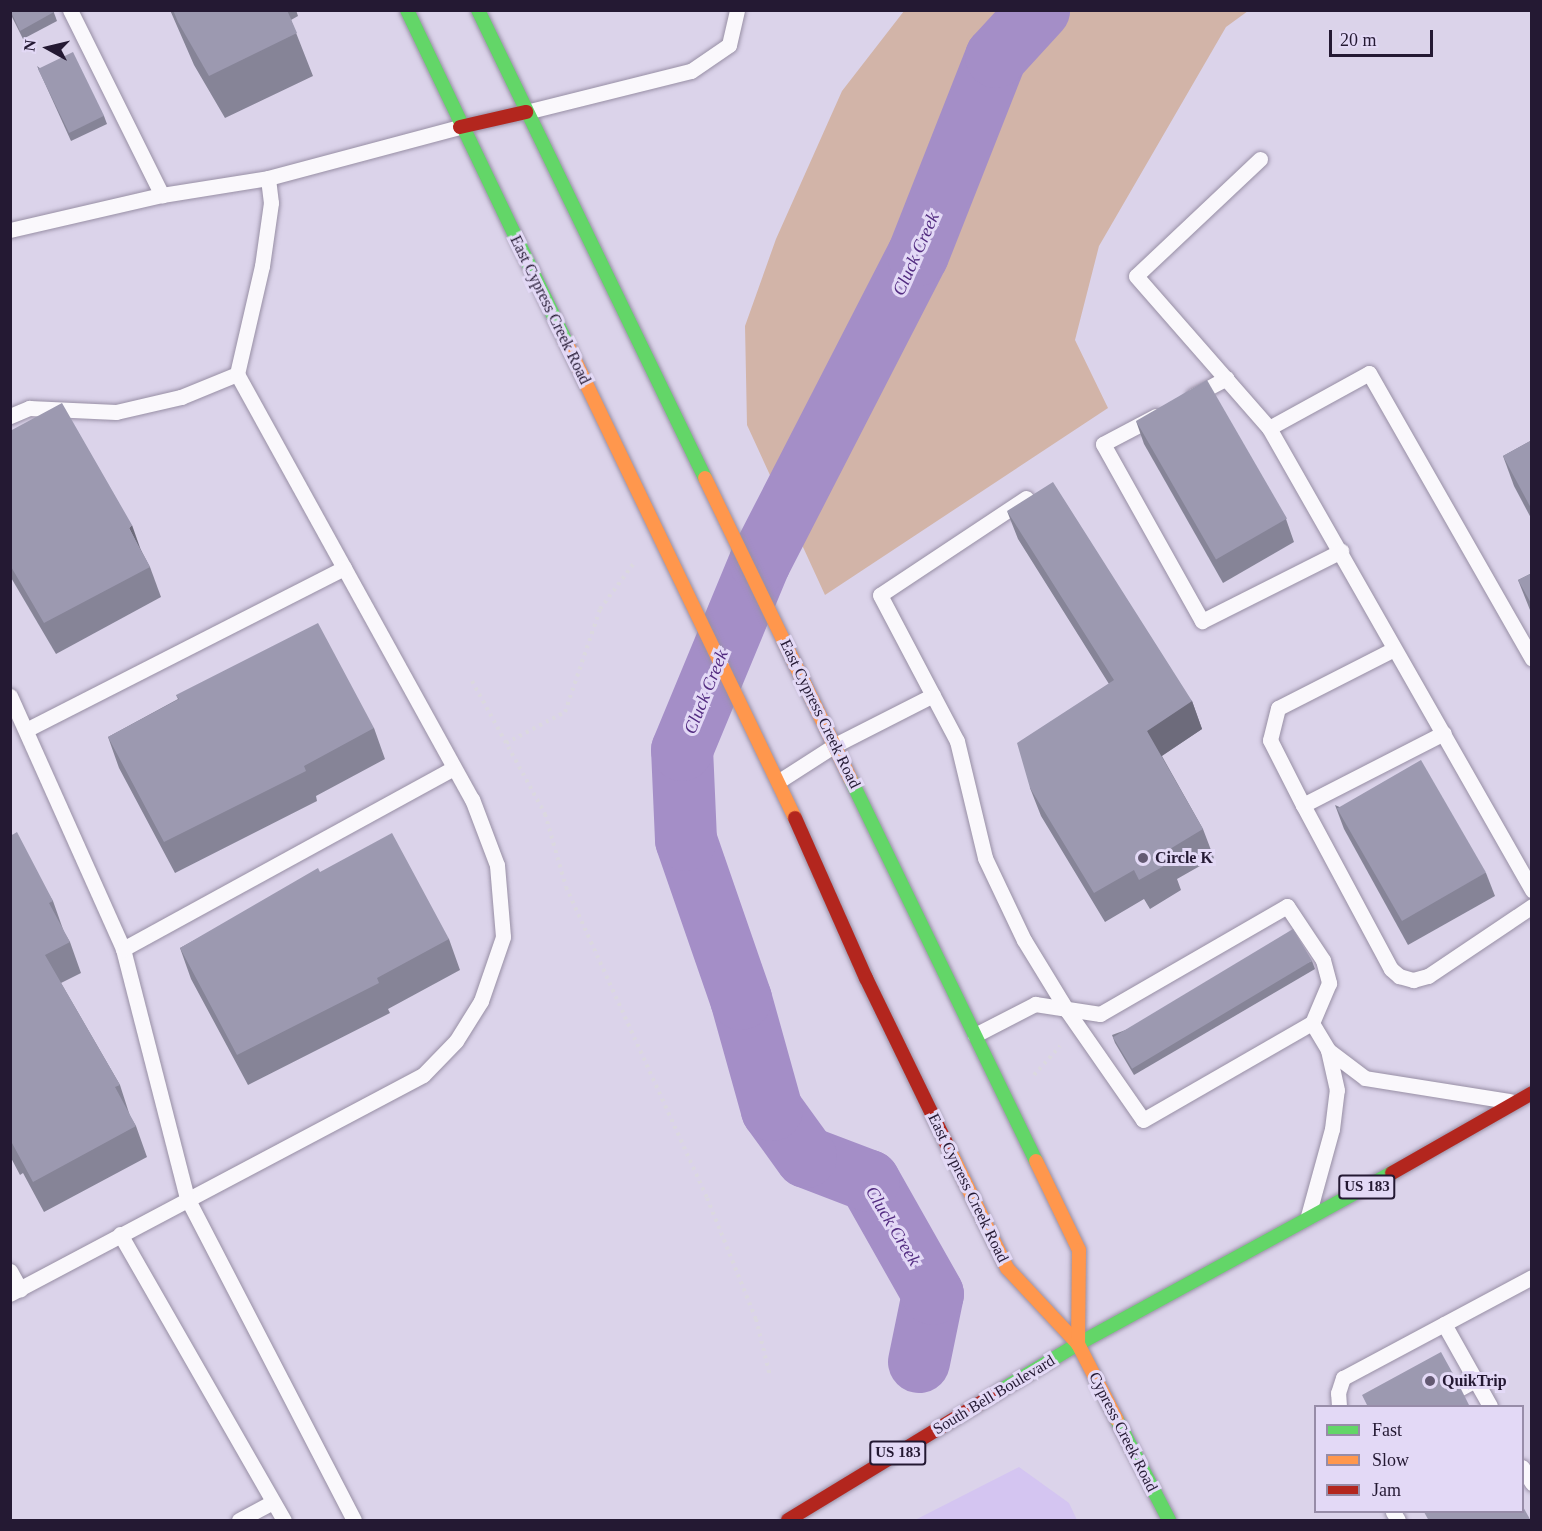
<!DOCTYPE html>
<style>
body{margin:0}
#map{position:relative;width:1542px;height:1531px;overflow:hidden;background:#dbd3ea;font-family:Georgia,serif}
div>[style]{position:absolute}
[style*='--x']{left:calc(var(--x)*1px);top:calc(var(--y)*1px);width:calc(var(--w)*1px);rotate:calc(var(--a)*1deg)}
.built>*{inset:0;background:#d4c5f1}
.green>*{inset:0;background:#d2b4a8}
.river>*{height:62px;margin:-31px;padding:0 31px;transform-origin:31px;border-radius:31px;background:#a48ec7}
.path>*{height:4px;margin-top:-2px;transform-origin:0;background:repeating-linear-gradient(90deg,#dbd8e0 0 3px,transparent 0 7.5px)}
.roads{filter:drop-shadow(0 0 2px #988fa5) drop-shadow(0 0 2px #988fa5)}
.lane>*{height:15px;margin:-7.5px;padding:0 7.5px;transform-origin:7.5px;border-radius:7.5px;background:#faf8fc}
.fast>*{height:14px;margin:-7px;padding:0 7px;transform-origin:7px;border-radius:7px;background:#63d668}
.slow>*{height:14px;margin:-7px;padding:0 7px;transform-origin:7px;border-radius:7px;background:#ff974d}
.jam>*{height:14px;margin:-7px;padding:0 7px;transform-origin:7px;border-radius:7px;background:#b3261e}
.wall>*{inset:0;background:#868497}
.shaded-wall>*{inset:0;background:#6d6b7b}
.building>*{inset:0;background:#9c99b0;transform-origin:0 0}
.dots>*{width:16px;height:16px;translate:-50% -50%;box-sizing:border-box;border:3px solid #e3d9f6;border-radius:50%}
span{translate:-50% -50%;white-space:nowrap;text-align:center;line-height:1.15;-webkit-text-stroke:6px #e3d9f6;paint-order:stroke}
.shield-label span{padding:2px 4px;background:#e3d9f6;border:2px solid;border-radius:4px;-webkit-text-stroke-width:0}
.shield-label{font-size:15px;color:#241933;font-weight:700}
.street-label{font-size:16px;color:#241933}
.poi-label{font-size:16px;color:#241933;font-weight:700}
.left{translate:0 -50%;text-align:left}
.water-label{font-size:18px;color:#522b80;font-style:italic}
.frame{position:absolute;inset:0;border:12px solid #241933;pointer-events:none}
.legend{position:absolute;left:1314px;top:1405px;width:210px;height:108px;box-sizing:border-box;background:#e3d9f6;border:2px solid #978ca8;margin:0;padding:8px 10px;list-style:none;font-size:18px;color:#241933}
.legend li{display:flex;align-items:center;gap:12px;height:30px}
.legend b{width:30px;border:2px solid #978ca8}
.north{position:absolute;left:18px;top:18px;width:60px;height:60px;-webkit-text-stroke:4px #e3d9f6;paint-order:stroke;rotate:278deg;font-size:16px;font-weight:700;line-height:24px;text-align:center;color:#241933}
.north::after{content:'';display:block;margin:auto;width:21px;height:27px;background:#241933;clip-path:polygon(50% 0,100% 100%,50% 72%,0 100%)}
.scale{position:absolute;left:1329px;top:30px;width:104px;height:27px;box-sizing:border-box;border:3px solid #241933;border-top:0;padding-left:8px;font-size:18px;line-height:21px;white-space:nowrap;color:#241933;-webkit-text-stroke:4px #e3d9f6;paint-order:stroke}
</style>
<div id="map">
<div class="built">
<i style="clip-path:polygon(1019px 1467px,1069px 1503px,1077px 1520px,915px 1520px)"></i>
</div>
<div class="green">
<i style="clip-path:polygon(904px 11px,1248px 11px,1226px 27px,1099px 246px,1075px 340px,1108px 408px,825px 595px,747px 425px,745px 326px,776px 239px,842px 91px)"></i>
</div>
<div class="river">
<i style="--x:919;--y:1362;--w:69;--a:-78.4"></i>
<i style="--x:933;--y:1294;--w:130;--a:-119.5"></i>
<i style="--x:869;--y:1181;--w:67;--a:-159.1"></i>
<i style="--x:806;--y:1157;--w:58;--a:-125.9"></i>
<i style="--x:772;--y:1110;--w:115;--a:-105.6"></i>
<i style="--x:741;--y:999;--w:168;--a:-109.1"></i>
<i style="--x:686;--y:840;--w:90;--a:-92.5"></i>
<i style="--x:682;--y:750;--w:204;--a:-67.5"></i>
<i style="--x:760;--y:562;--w:345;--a:-62.8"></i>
<i style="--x:918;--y:255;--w:213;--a:-68.5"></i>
<i style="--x:996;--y:57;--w:64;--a:-47.5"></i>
</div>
<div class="path">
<i style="--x:472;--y:681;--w:152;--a:61.2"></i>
<i style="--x:545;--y:814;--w:76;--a:74"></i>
<i style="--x:566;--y:887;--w:341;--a:65.6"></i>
<i style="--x:707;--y:1198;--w:131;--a:68"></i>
<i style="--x:756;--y:1319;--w:59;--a:76.2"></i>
<i style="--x:506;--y:743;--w:67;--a:-27.7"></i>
<i style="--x:565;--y:712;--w:109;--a:-71.2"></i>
<i style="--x:600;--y:609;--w:57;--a:-53.5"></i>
<i style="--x:1034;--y:1075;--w:39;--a:-48"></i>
</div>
<div class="roads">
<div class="lane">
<i style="--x:70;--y:10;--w:207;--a:63.6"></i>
<i style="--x:526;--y:112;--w:170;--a:-14"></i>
<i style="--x:691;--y:71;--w:46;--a:-34.4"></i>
<i style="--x:729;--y:45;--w:36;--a:-77"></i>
<i style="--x:1260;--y:159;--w:170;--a:136.7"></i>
<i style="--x:1136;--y:276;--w:202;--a:48.8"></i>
<i style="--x:1269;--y:428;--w:532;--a:60.35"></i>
<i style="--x:10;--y:230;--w:156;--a:-13"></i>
<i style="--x:162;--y:195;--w:107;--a:-9.1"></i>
<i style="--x:268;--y:178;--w:199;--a:-14.9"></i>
<i style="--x:237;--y:374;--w:111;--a:-77"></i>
<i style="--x:262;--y:266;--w:64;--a:-81.9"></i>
<i style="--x:271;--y:203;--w:25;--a:-97"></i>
<i style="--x:1193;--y:396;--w:38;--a:-28"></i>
<i style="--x:10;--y:416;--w:21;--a:-23"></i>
<i style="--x:29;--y:408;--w:87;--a:2.6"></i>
<i style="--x:116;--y:412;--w:67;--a:-13"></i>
<i style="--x:181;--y:397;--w:61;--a:-22.3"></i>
<i style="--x:237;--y:374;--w:486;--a:61.1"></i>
<i style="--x:472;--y:799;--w:71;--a:69.3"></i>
<i style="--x:497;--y:865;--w:72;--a:85.2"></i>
<i style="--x:503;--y:937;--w:68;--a:109"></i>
<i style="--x:481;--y:1001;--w:47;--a:122"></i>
<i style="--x:456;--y:1041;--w:47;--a:134.1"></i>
<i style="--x:423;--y:1075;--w:467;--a:152.1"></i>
<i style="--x:1156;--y:416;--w:60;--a:152.2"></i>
<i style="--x:1103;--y:444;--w:203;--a:60.8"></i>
<i style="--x:1202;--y:621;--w:156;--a:-26.7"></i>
<i style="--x:1269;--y:428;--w:114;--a:-28.8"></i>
<i style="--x:1369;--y:373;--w:329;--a:60.3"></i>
<i style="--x:1026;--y:498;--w:175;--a:146.4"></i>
<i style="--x:880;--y:595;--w:165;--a:62.2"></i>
<i style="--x:957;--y:741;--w:120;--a:76.5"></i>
<i style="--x:985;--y:858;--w:91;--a:64.6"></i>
<i style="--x:1024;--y:940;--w:84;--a:58.6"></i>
<i style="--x:1068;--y:1012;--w:131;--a:55.2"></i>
<i style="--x:1143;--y:1120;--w:195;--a:-29.9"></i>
<i style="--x:1394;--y:649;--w:130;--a:153"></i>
<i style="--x:1278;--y:708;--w:33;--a:104"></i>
<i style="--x:1270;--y:740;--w:73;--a:63.1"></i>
<i style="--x:1303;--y:805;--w:158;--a:-27.1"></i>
<i style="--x:10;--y:696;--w:277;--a:65.9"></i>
<i style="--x:123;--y:949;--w:257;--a:75.6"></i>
<i style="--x:187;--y:1198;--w:363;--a:62.6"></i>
<i style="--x:26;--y:730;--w:357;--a:-27"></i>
<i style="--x:779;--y:781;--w:67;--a:-32.7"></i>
<i style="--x:835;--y:745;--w:110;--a:-27"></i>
<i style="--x:1303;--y:805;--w:186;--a:61.8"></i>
<i style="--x:1391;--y:969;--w:11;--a:41"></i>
<i style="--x:1399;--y:976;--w:15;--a:16"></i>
<i style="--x:1413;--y:980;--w:16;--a:-15"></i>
<i style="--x:1428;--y:976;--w:125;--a:-33.9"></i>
<i style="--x:123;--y:949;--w:377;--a:-28.7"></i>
<i style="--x:975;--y:1035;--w:68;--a:-27.3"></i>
<i style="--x:1035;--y:1004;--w:66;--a:8.7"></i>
<i style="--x:1100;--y:1014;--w:216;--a:-30"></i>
<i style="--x:1287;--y:906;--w:65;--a:56.3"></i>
<i style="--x:1323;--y:960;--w:24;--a:75"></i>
<i style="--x:1329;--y:983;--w:43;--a:113"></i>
<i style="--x:1312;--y:1023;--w:31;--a:59"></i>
<i style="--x:1308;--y:1216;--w:90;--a:-74.6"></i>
<i style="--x:1332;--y:1129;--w:39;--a:-83"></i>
<i style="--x:1337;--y:1090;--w:41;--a:-102.7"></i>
<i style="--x:1328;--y:1050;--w:46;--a:37.1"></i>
<i style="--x:1365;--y:1078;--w:146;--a:9.1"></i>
<i style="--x:120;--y:1234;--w:330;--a:60.2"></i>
<i style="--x:10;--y:1271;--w:21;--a:61"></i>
<i style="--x:1444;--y:1324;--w:94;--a:60.7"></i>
<i style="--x:1459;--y:1389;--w:18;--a:-29"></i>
<i style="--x:1339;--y:1406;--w:13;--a:-94"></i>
<i style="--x:1338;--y:1393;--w:16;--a:-72"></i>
<i style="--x:1343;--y:1378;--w:214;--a:-28.1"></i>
<i style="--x:1522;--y:1467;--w:19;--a:58"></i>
<i style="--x:1393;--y:1512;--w:9;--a:58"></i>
<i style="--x:239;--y:1520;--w:38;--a:-28"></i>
</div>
<div class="fast">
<i style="--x:407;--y:10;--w:373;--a:64.4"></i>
<i style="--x:478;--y:10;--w:520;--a:64.12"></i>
<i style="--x:851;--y:780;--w:424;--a:64.1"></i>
<i style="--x:1000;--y:1391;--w:91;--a:-31.1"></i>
<i style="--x:1078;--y:1344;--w:358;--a:-28.6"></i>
<i style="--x:1117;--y:1420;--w:113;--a:62.5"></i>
</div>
<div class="slow">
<i style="--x:568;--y:346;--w:524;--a:64.32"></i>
<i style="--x:705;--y:478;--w:335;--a:64.2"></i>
<i style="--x:947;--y:1145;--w:137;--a:64"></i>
<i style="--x:1007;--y:1268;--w:104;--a:46.9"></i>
<i style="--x:1078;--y:1344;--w:85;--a:62.8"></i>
<i style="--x:1036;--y:1161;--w:99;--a:64.2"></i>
<i style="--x:1079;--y:1250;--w:94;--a:90.6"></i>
</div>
<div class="jam">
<i style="--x:460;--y:127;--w:68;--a:-12.8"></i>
<i style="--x:795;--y:818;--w:175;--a:66.1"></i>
<i style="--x:866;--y:978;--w:186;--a:64.1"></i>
<i style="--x:1392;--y:1173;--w:161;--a:-29.7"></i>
<i style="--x:788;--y:1520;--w:248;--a:-31.3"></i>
</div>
</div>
<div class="wall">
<i style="clip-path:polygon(10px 10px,53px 10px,57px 21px,23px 39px,10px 13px)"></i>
<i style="clip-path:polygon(170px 10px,296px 10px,298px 16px,291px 20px,313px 76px,225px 118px,194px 65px)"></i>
<i style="clip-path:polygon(37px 66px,104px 116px,107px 124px,71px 141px)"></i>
<i style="clip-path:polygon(1136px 421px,1286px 519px,1294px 542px,1223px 583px,1144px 444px)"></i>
<i style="clip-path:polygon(10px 431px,141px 550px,150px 567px,161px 597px,56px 654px,10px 576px)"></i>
<i style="clip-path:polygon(1532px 440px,1532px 520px,1514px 486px,1503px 456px)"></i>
<i style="clip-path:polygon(1007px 511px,1192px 701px,1202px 729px,1162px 756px,1203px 829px,1214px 858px,1177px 879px,1181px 890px,1150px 909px,1144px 899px,1105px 922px,1041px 816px,1030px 788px,1109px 684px,1018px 539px)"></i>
<i style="clip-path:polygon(1532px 573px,1532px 615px,1518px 580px)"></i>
<i style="clip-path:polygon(176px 695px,374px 728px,385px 759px,316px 796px,317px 801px,175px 873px,119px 768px,108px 737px,178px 699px)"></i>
<i style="clip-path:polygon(1335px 805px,1486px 873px,1495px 896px,1408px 945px,1344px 829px)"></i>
<i style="clip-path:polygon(10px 831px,53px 901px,64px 932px,70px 942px,81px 973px,61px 983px,120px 1085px,130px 1116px,136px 1126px,147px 1157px,44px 1212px,23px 1173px,20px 1175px,10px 1156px)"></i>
<i style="clip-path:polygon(320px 872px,449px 939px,460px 970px,388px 1009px,390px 1013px,248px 1085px,191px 979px,180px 948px)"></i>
<i style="clip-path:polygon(1312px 961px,1315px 969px,1134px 1075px,1115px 1043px,1112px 1035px)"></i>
</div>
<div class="shaded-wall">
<i style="clip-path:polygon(132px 525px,143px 556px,129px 528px)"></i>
<i style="clip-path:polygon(1192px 701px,1202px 729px,1157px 759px,1147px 731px)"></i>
<i style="clip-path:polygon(1452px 1372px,1455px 1380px,1450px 1393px,1447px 1385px)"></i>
</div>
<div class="building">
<i style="clip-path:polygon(10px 10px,53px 10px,54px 12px,20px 31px)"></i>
<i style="clip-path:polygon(173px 10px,287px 10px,297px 33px,209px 76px,178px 22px)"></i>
<i style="left:73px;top:52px;width:71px;height:39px;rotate:64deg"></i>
<i style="left:1207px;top:380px;width:160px;height:82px;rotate:60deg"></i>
<i style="clip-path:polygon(62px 403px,132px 525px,129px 528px,150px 567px,44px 623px,10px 565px,10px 431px)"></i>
<i style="clip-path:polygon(1532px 440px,1532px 510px,1503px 456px)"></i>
<i style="clip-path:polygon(1053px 482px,1192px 701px,1147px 731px,1203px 829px,1165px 852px,1171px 862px,1139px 880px,1134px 870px,1094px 893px,1030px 788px,1017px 743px,1114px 680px,1007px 511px)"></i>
<i style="clip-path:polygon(1532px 573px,1532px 605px,1518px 580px)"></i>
<i style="clip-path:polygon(318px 623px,374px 728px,304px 766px,306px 771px,164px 842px,108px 737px,179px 699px,176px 695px)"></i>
<i style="left:1421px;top:760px;width:130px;height:97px;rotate:60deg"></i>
<i style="clip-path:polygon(10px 831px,12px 835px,17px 832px,53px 901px,49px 903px,70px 942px,45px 955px,120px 1085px,115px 1087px,136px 1126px,33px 1182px,12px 1143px,10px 1144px)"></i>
<i style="clip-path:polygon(392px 833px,449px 939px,377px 978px,379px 983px,237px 1055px,180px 948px,318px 868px,320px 872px)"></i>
<i style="left:1293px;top:929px;width:37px;height:210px;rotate:59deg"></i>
<i style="clip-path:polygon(1441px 1352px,1452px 1372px,1447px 1385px,1461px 1389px,1470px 1407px,1368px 1407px,1362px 1395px)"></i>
<i style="clip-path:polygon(1522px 1505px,1531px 1521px,1429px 1521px,1424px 1512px,1522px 1512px)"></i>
</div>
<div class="dots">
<i style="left:1143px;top:858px;background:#645a73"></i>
<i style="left:1430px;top:1381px;background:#645a73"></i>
</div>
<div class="shield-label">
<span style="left:1367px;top:1187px">US 183</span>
<span style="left:898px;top:1453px">US 183</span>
</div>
<div class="street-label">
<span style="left:550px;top:310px;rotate:64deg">East Cypress Creek Road</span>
<span style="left:820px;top:714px;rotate:64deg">East Cypress Creek Road</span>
<span style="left:968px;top:1188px;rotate:64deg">East Cypress Creek Road</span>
<span style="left:994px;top:1395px;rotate:-31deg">South Bell Boulevard</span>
<span style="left:1123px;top:1432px;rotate:63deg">Cypress Creek Road</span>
</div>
<div class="poi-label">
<span class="left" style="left:1155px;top:858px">Circle K</span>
<span class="left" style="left:1442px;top:1381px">QuikTrip</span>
</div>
<div class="water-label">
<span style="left:916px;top:254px;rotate:-66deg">Cluck Creek</span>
<span style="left:706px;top:692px;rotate:-68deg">Cluck Creek</span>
<span style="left:893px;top:1226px;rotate:59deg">Cluck Creek</span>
</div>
<div class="frame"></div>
<ul class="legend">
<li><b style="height:8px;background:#63d668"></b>Fast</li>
<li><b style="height:8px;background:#ff974d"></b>Slow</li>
<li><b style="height:8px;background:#b3261e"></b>Jam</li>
</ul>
<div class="north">N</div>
<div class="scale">20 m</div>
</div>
